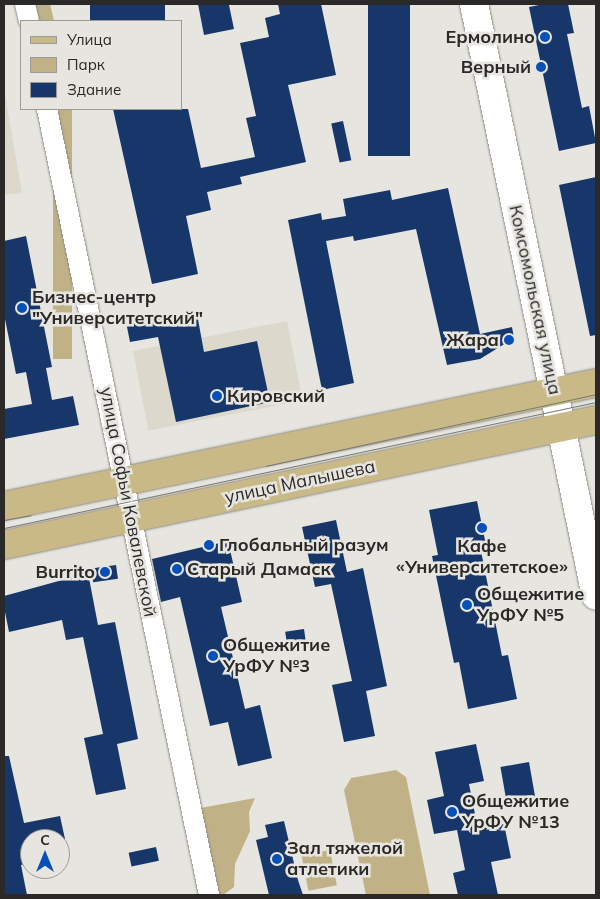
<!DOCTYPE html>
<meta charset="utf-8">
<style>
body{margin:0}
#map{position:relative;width:600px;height:899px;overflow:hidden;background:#e7e5df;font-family:Mulish,sans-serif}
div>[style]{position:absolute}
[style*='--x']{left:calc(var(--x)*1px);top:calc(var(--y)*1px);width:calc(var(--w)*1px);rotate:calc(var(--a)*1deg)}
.built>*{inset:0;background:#dcd8cb;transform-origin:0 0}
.green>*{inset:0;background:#c0b286;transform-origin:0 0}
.building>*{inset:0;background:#17376b;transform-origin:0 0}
.roads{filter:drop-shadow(0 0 1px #8e8c87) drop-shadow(0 0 1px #8e8c87)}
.minor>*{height:20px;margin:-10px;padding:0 10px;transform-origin:10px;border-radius:10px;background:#fff}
.secondary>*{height:28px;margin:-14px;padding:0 14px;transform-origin:14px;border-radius:14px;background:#fff}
.primary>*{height:28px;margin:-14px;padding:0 14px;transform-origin:14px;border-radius:14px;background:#c8b986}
.tram>*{height:1px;margin:-0.5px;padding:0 0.5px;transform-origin:0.5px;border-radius:0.5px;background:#797874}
.dots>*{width:14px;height:14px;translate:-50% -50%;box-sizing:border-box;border:2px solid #e7e5df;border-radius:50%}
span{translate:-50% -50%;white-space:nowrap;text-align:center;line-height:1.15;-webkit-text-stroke:5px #e7e5df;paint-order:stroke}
.poi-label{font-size:18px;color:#2a2927;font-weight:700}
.right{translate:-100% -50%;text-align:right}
.left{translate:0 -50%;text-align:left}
.street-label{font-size:18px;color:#2a2927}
.frame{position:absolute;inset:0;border:5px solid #2a2927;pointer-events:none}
.legend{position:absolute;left:20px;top:20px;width:162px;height:90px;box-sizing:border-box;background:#e7e5df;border:1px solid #9b9a95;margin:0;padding:6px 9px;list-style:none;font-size:15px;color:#2a2927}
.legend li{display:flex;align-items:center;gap:10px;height:25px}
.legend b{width:25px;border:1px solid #9b9a95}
.north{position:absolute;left:20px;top:829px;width:50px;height:50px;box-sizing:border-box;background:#e7e5df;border:1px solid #9b9a95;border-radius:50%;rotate:0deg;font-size:14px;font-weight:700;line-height:20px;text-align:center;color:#2a2927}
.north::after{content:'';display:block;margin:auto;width:18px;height:22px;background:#0650ba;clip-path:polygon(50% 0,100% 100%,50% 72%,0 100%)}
</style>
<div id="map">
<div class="built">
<i style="clip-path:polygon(4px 89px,22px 193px,4px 195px)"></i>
<i style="left:287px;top:321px;width:81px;height:157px;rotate:79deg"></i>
</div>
<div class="green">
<i style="clip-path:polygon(31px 4px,50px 4px,54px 21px,35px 21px)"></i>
<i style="left:53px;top:109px;width:19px;height:250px"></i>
<i style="clip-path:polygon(396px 770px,406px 777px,430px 895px,366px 895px,344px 790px,351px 778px)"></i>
<i style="clip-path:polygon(255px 798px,249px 812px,250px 831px,235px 864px,234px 887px,223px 895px,214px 895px,195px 809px)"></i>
<i style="left:330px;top:850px;width:36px;height:29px;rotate:79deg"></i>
</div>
<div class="building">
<i style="left:90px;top:4px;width:75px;height:17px"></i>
<i style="clip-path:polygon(198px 4px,229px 5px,234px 29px,204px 35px)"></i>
<i style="clip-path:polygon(278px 4px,321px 4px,336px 75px,288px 85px,306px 162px,240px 177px,242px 184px,207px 192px,211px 210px,186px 216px,198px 274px,152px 284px,113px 109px,188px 109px,201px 168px,255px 157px,246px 118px,256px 116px,240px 43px,269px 37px,265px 18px,280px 14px)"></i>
<i style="left:368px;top:4px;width:42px;height:152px"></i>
<i style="clip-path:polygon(544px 4px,568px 4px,574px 33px,567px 34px,582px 108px,589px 106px,596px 143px,559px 151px,529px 7px)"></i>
<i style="left:343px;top:121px;width:40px;height:12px;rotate:78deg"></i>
<i style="clip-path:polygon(596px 177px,596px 335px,590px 336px,559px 185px)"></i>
<i style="clip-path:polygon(448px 188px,480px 334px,512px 327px,514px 338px,480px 359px,447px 365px,416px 229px,354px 241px,353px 236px,326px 241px,354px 383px,322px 390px,288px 220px,321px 213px,322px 220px,346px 216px,343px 199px,390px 190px,392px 200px)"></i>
<i style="clip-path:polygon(26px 236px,52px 367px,46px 368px,52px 400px,73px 396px,79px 425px,4px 439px,4px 409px,32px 404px,26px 372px,16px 374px,4px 314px,4px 241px)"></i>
<i style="clip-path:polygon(170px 314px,171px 318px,197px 314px,204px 352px,257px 341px,270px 402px,176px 422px,158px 337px,130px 342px,126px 322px)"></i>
<i style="clip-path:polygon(477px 501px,486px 545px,480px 546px,502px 656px,508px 655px,517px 699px,468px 709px,459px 662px,454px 663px,432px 556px,438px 555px,429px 510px)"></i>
<i style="clip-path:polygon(336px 520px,347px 572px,363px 568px,387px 686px,366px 691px,375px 736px,344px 742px,332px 685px,352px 681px,331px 584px,315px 587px,302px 527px)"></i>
<i style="clip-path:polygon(228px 541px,242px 602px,221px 607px,245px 709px,260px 705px,272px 758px,238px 766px,228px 722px,210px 726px,180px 597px,161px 602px,152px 559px)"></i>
<i style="left:116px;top:565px;width:14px;height:25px;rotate:82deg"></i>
<i style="clip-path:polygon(88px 573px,98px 625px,115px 622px,138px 739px,117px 744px,126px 789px,96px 795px,84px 738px,103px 734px,83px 637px,66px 640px,62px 620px,9px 632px,4px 607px,4px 596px)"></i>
<i style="left:304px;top:629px;width:14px;height:19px;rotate:82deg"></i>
<i style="clip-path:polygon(476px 744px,484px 781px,469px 784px,478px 829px,504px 824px,511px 858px,491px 862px,498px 895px,458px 895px,453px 873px,465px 870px,457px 830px,434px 834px,427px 800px,444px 796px,435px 752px)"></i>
<i style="clip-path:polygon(4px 756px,9px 756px,24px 823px,60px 816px,65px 839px,30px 839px,30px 863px,21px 865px,27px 895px,4px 895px)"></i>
<i style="left:529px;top:762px;width:39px;height:29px;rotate:80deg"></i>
<i style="clip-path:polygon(284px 821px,298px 880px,303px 895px,269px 895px,256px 840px,268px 837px,265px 825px)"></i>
<i style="left:156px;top:847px;width:14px;height:28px;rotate:78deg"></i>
</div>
<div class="roads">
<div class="minor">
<i style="--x:25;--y:4;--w:17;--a:77"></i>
<i style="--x:47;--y:109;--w:803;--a:78.35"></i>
</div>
<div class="secondary">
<i style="--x:474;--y:4;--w:604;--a:78.36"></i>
</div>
<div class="primary">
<i style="--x:4;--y:506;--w:605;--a:-11.74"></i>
<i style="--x:4;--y:545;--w:605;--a:-11.92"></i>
</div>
</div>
<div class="tram">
<i style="--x:266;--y:466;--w:338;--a:-12.3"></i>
<i style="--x:4;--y:520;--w:27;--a:-10"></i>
<i style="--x:4;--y:528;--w:605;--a:-12.02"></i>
</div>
<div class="dots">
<i style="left:545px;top:37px;background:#0650ba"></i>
<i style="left:541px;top:67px;background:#0650ba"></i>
<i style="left:22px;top:308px;background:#0650ba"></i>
<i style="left:509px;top:340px;background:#0650ba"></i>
<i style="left:217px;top:396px;background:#0650ba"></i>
<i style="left:482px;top:528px;background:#0650ba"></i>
<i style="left:209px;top:545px;background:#0650ba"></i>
<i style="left:177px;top:569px;background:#0650ba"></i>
<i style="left:105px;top:572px;background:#0650ba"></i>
<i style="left:467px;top:605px;background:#0650ba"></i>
<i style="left:213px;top:656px;background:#0650ba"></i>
<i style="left:452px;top:812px;background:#0650ba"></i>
<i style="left:277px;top:859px;background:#0650ba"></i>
</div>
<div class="poi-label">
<span class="right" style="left:535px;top:37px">Ермолино</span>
<span class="right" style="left:531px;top:67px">Верный</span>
<span class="left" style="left:32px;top:308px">Бизнес-центр<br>"Университетский"</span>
<span class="right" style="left:499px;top:340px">Жара</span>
<span class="left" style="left:227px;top:396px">Кировский</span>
<span class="left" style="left:219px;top:545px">Глобальный разум</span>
<span style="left:482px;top:557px">Кафе<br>«Университетское»</span>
<span class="left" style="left:187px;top:569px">Старый Дамаск</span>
<span class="right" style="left:95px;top:572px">Burrito</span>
<span class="left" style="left:477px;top:605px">Общежитие<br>УрФУ №5</span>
<span class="left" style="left:223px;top:656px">Общежитие<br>УрФУ №3</span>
<span class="left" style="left:462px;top:812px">Общежитие<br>УрФУ №13</span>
<span class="left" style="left:287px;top:859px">Зал тяжелой<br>атлетики</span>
</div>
<div class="street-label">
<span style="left:535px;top:300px;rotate:78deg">Комсомольская улица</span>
<span style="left:300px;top:482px;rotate:-12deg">улица Малышева</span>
<span style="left:128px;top:502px;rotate:79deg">улица Софьи Ковалевской</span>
</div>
<div class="frame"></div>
<ul class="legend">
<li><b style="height:6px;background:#c8b986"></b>Улица</li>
<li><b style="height:14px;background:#c0b286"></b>Парк</li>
<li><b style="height:14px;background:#17376b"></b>Здание</li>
</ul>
<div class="north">С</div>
</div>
